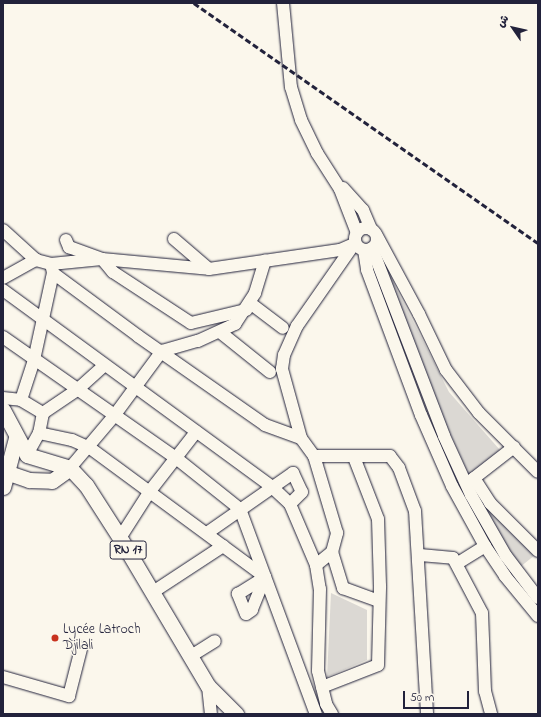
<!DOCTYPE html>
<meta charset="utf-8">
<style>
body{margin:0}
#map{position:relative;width:541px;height:717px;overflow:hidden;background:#fbf7ec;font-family:"Indie Flower","Playpen Sans Arabic",sans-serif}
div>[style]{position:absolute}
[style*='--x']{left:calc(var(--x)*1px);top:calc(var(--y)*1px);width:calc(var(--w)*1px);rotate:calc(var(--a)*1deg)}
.green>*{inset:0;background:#dbd8d3}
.roads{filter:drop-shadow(0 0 1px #22223b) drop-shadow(0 0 1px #22223b)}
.minor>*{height:12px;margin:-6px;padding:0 6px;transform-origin:6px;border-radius:6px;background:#fbf7ec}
.minor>.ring{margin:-6px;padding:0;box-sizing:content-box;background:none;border:12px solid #fbf7ec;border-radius:50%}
.major>*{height:15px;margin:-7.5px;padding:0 7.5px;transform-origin:7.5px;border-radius:7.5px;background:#fbf7ec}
.rail>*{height:2.5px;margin-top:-1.25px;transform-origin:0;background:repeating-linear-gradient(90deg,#22223b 0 6px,transparent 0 9px)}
.dots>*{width:11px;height:11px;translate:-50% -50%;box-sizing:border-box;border:2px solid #fbf7ec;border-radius:50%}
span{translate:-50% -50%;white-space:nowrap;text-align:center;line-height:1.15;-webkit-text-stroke:3px #fbf7ec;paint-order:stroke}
.shield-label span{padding:1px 3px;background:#fbf7ec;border:1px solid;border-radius:3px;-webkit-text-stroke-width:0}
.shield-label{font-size:13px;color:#22223b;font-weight:700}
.poi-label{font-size:14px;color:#22223b}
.left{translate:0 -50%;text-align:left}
.frame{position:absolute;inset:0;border:4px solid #22223b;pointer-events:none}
.north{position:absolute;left:493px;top:8px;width:40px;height:40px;-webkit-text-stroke:3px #fbf7ec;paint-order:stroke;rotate:304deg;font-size:11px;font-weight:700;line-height:16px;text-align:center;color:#22223b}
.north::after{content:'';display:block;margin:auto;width:14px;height:18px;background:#22223b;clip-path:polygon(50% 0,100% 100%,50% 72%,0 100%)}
.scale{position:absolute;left:403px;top:691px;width:66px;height:18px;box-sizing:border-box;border:2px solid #22223b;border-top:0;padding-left:5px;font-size:12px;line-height:14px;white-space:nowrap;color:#22223b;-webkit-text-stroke:3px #fbf7ec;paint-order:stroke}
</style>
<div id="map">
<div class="green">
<i style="clip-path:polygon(385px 266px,449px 392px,500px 450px,469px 475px,444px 420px)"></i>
<i style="clip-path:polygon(475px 489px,509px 531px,535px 555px,520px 567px,495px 528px)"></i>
<i style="clip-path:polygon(331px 593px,367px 610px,367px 660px,327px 677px)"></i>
</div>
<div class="roads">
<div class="minor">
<i style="--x:283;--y:3;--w:84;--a:84.6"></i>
<i style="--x:291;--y:87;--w:34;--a:73"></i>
<i style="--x:301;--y:120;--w:37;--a:64"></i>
<i style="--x:317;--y:153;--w:43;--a:57.4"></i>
<i style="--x:340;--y:189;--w:47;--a:68.9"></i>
<i style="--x:343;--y:188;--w:30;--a:48"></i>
<i style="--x:363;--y:210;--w:21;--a:67"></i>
<i class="ring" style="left:355px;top:228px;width:10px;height:10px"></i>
<i style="--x:3;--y:230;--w:45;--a:42.3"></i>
<i style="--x:36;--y:260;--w:16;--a:15"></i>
<i style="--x:51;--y:264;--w:9;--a:77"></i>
<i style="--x:53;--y:273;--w:106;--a:36.5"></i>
<i style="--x:138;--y:336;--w:155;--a:35"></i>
<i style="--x:265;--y:425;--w:38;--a:20"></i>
<i style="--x:377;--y:236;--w:89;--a:61.7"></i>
<i style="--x:419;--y:314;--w:62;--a:64.3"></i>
<i style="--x:446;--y:370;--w:54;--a:52.5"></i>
<i style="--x:479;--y:413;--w:83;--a:45"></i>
<i style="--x:174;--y:239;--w:46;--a:40.6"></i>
<i style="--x:209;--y:269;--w:132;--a:-8.3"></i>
<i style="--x:340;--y:250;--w:15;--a:-23"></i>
<i style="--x:66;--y:240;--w:8;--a:67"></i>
<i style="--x:69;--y:247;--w:35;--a:20"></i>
<i style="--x:102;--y:259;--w:17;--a:50"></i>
<i style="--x:113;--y:272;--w:93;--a:33.2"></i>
<i style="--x:191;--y:323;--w:57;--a:-13.3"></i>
<i style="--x:372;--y:248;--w:201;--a:69"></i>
<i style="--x:444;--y:436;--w:65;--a:65.4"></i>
<i style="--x:471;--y:495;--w:70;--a:60.2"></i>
<i style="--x:506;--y:556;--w:53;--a:52.7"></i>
<i style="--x:364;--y:250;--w:20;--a:81"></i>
<i style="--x:367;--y:270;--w:155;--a:69.6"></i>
<i style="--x:421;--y:415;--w:77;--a:66.4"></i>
<i style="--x:452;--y:486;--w:68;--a:61.2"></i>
<i style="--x:485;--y:546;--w:36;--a:56"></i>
<i style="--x:505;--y:576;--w:52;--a:50.5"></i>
<i style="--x:51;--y:264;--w:51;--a:-5.6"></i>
<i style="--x:102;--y:259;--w:107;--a:5.3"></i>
<i style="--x:3;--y:278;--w:38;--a:-29"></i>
<i style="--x:3;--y:290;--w:333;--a:36.2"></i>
<i style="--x:272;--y:487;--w:25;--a:43"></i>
<i style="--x:290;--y:504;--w:66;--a:66.9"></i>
<i style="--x:316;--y:565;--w:24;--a:81"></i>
<i style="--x:320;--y:589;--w:82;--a:91.4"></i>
<i style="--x:318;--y:671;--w:34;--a:76"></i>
<i style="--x:326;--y:704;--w:12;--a:59"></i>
<i style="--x:250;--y:303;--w:41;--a:37.1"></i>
<i style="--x:220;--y:332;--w:64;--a:38.7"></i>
<i style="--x:3;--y:337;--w:211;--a:35"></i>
<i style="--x:176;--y:458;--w:82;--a:38.6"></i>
<i style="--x:240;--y:509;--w:219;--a:69.7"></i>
<i style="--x:3;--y:398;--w:18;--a:6"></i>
<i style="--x:21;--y:400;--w:26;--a:31"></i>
<i style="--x:43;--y:413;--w:20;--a:101"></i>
<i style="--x:39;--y:433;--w:25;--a:119"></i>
<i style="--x:21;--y:400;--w:42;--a:-72"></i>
<i style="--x:34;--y:360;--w:89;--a:-77.7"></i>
<i style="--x:43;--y:413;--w:41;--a:-34.1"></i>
<i style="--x:77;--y:390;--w:36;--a:-42"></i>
<i style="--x:39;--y:433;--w:34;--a:12"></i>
<i style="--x:72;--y:440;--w:20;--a:24"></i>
<i style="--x:90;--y:448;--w:217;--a:36.4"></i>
<i style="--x:314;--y:456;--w:76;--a:0"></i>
<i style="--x:390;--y:456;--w:15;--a:53"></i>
<i style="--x:399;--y:468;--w:46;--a:69.6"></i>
<i style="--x:415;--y:511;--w:203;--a:86.6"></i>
<i style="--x:70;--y:468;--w:68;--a:-49.8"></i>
<i style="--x:114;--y:416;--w:81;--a:-53.6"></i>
<i style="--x:162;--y:351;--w:37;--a:-16"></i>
<i style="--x:198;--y:341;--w:41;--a:-24.7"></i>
<i style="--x:235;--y:324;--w:37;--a:-57"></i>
<i style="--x:255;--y:293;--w:34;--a:-73"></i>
<i style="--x:474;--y:478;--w:30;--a:57"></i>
<i style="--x:490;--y:503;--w:68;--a:45"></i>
<i style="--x:469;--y:482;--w:57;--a:-37.9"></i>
<i style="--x:207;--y:533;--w:105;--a:-34.9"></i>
<i style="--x:293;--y:473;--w:21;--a:65"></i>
<i style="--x:302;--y:492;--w:17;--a:135"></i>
<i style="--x:120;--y:538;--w:56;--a:-57.4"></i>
<i style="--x:150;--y:491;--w:75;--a:-52.1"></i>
<i style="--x:332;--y:552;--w:38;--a:73"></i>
<i style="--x:343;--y:588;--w:37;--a:20"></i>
<i style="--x:420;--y:555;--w:33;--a:5"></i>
<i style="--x:453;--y:558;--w:62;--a:62.2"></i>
<i style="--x:482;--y:613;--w:78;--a:87.8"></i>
<i style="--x:485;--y:691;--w:24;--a:75"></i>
<i style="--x:458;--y:563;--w:32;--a:-32"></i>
<i style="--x:316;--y:565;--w:21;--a:-39"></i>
<i style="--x:332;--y:552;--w:20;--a:-75"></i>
<i style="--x:337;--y:533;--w:80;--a:-106.6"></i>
<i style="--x:314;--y:456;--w:22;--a:-126"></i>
<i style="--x:301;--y:438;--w:72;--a:-105.4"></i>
<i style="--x:282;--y:369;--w:14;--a:-82"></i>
<i style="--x:284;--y:355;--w:32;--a:-66"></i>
<i style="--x:297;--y:326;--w:101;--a:-55.1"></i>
<i style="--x:265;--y:577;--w:35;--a:112"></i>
<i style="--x:252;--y:610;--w:7;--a:146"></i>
<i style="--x:246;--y:614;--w:22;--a:-112"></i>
<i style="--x:238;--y:594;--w:32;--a:-32"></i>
<i style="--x:153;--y:592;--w:84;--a:-33.3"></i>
<i style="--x:191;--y:656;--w:28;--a:-32"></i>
<i style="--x:3;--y:677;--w:69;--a:16.1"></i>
<i style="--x:69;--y:696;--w:49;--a:-75.7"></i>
<i style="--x:208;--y:686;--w:28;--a:84"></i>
<i style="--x:322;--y:687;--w:60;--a:-21.4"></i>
<i style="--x:378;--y:665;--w:79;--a:-88.5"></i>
<i style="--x:380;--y:586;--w:67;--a:-91.7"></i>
<i style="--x:378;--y:519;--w:66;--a:-111.2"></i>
</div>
<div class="major">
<i style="--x:3;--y:410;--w:51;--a:61.9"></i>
<i style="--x:27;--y:455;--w:45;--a:16.8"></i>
<i style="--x:70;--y:468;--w:23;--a:47"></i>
<i style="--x:86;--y:485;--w:63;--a:57.3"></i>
<i style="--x:120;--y:538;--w:172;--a:59.3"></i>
<i style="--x:208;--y:686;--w:40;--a:45"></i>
<i style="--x:3;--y:471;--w:28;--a:19"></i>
<i style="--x:29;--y:480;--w:23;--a:2"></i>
<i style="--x:52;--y:481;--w:22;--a:-36"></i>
<i style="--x:3;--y:487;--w:51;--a:-75.1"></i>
</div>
</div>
<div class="rail">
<i style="--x:194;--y:3;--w:419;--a:34.9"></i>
</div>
<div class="dots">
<i style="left:55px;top:638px;background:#c8321e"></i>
</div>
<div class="shield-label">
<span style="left:128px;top:550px">RN 17</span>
</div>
<div class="poi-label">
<span class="left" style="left:63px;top:638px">Lycée Latroch<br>Djilali</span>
</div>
<div class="frame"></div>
<div class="north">ش</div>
<div class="scale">50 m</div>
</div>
